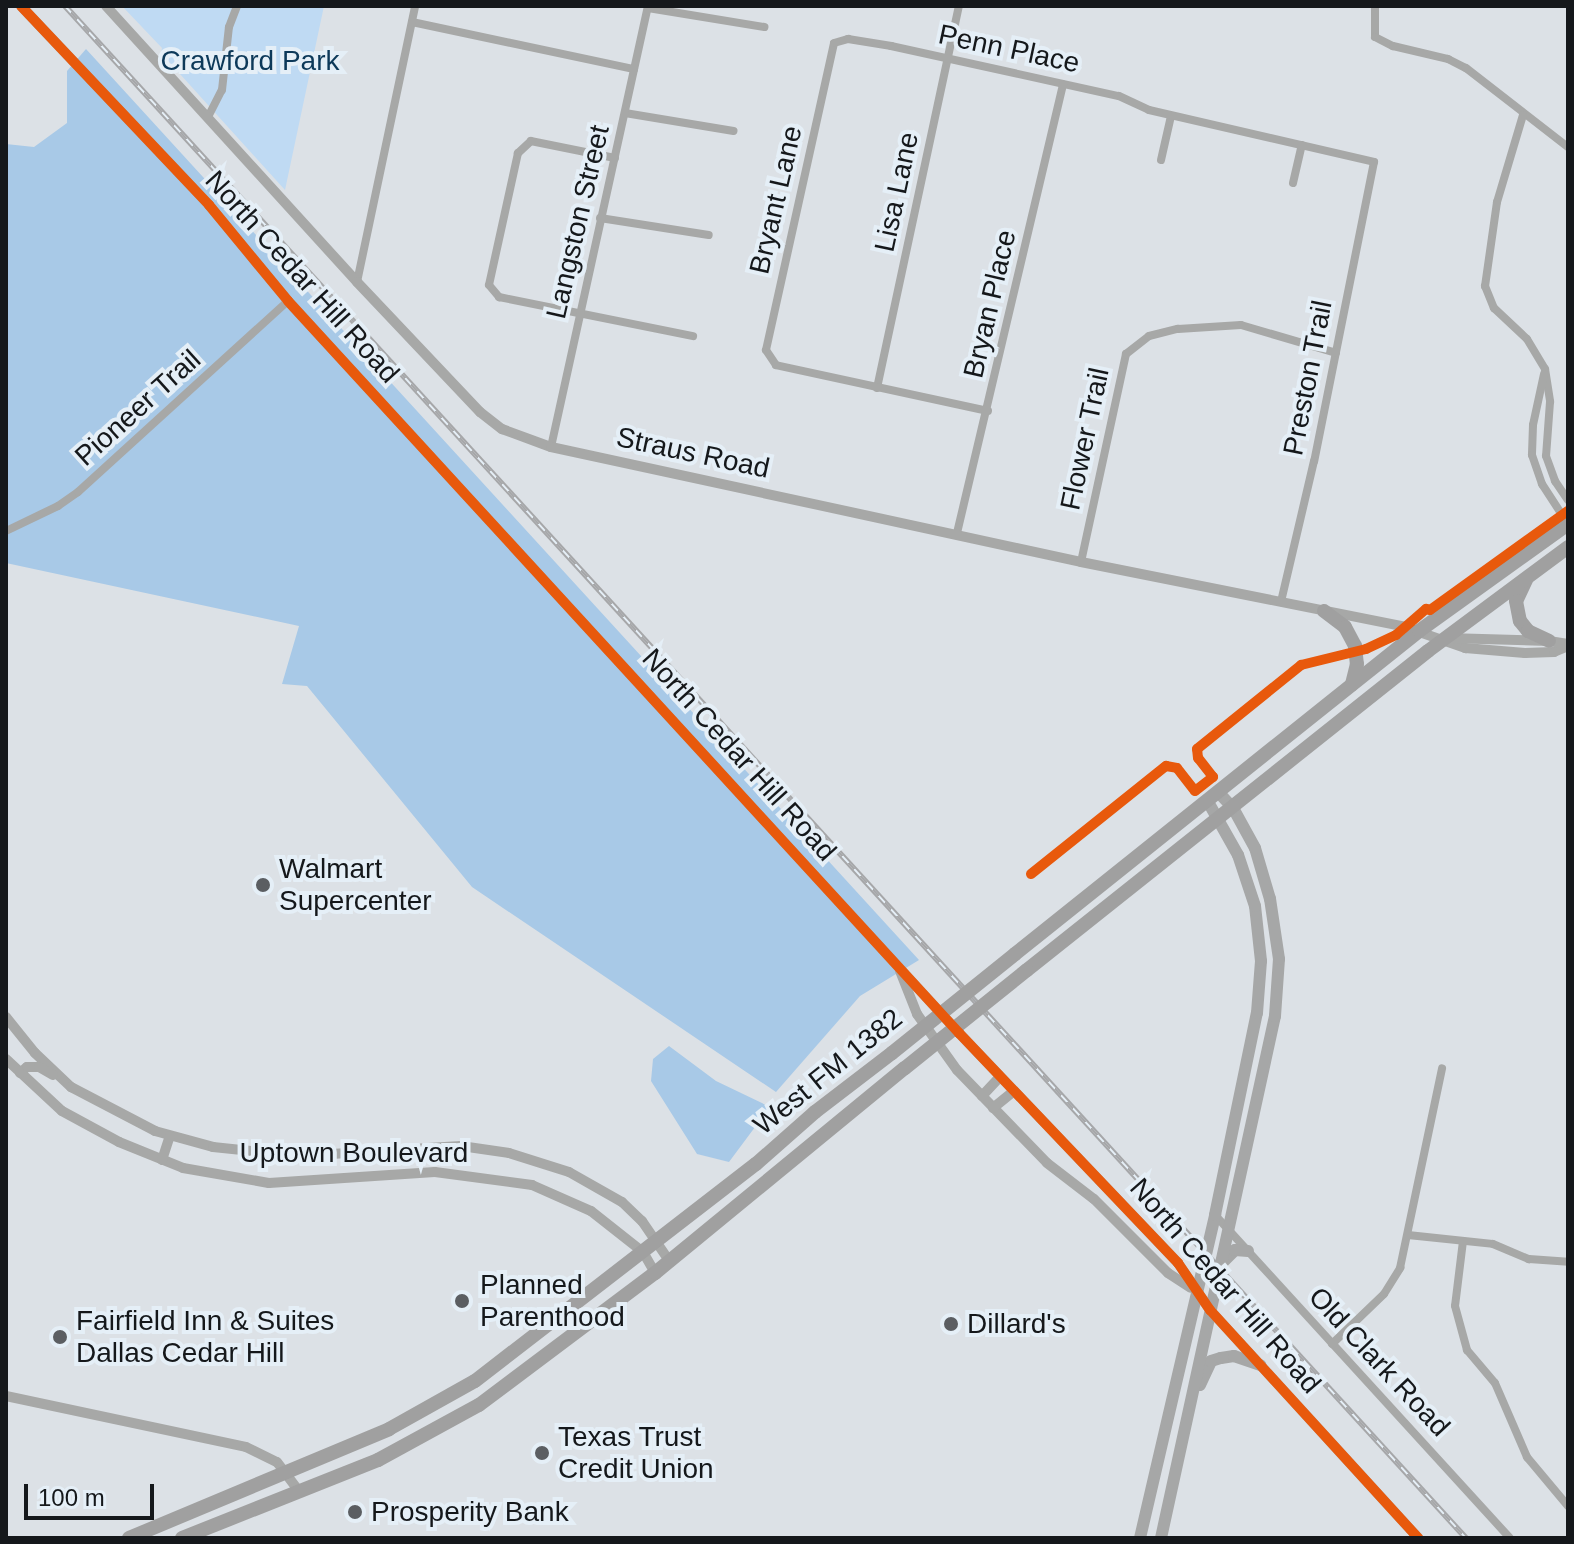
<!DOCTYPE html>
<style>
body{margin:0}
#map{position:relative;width:1574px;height:1544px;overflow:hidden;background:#dce1e6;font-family:Helvetica,sans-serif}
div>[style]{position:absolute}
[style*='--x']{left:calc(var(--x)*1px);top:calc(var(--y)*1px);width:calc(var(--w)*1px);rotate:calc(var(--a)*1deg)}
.green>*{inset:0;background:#bfdaf3}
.forest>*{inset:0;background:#a8c9e7}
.minor>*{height:8px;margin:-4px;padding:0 4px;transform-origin:4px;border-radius:4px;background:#a7a8a7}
.tertiary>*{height:10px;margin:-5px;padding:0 5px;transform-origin:5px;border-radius:5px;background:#a7a8a7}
.secondary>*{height:12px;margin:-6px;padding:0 6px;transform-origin:6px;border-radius:6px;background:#a6a7a7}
.primary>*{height:14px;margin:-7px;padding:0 7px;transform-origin:7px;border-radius:7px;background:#a0a0a0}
.rail>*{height:6px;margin-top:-3px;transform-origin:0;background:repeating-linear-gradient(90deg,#e5eff7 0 9px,#a6a7a9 0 18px);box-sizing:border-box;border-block:2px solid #a6a7a9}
.primary-bridge>*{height:14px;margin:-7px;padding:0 7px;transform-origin:7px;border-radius:7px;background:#a0a0a0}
.cycleway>*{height:10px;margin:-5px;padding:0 5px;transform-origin:5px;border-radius:5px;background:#e8590c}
.dots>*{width:22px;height:22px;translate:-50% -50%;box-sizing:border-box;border:4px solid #e5eff7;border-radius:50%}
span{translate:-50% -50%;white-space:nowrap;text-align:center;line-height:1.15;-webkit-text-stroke:8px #e5eff7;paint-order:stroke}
.street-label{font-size:28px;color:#15181b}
.park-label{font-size:28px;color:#0d3959}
.poi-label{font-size:28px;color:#15181b}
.left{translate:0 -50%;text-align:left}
.frame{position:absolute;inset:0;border:8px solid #15181b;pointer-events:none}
.scale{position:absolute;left:24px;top:1484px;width:130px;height:36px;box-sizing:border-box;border:4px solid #15181b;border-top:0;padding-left:10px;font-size:24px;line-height:28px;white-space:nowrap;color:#15181b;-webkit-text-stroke:6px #e5eff7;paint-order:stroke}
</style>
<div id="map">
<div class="green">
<i style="clip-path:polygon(122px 6px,324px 6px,285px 190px,161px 53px,162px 48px)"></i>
</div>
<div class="forest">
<i style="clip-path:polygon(86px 49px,919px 960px,860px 996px,776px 1092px,472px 887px,307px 686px,282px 684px,299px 626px,6px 563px,6px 144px,34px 147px,67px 123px,67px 71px)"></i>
<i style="clip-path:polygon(669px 1046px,716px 1081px,770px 1107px,729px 1162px,697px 1154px,651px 1081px,653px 1059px)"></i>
</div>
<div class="minor">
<i style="--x:1375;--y:6;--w:31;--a:90"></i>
<i style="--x:1375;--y:37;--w:20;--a:27"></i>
<i style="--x:1393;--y:46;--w:57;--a:13.3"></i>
<i style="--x:1448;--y:59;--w:20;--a:27"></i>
<i style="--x:1466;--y:68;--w:129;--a:37.8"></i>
<i style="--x:648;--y:8;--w:118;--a:9.3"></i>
<i style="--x:412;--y:22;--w:227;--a:12"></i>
<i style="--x:625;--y:113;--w:110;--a:9.4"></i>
<i style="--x:1523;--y:115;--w:91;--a:106.6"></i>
<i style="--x:1497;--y:202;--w:85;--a:98.1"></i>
<i style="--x:1485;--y:286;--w:24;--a:68"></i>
<i style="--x:1494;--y:308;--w:45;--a:43.2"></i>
<i style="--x:1527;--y:339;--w:35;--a:59"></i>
<i style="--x:1545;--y:369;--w:33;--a:81"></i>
<i style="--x:1550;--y:402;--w:54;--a:94.2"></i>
<i style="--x:1546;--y:456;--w:27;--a:70"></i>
<i style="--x:1555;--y:481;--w:23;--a:56"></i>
<i style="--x:208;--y:117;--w:30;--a:-63"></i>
<i style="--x:222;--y:90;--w:63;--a:-83.7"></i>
<i style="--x:229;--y:27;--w:22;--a:-69"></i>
<i style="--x:615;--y:158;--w:86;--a:-168.6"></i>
<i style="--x:531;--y:141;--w:18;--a:137"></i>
<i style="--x:518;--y:153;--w:135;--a:102.4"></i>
<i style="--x:489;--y:285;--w:16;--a:50"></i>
<i style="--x:499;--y:297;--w:198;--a:11.4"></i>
<i style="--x:1161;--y:160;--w:45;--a:-77.2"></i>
<i style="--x:1293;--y:183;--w:39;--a:-77"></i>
<i style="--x:600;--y:218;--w:110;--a:8.9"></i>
<i style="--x:357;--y:282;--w:282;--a:-78.1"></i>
<i style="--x:1544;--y:374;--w:52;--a:102.2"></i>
<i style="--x:1533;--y:425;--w:30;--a:92"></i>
<i style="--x:1532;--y:455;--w:31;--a:71"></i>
<i style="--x:1542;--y:484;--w:48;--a:57"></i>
<i style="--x:877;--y:388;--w:391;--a:-77.9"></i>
<i style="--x:988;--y:411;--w:217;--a:-167.8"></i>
<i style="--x:776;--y:365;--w:18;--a:-124"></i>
<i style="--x:766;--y:350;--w:314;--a:-77.5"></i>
<i style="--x:834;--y:43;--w:15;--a:-16"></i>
<i style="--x:848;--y:39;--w:44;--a:9.2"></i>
<i style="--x:891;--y:46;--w:233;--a:12.4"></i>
<i style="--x:1119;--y:96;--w:33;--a:25"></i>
<i style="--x:1149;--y:110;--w:231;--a:13"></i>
<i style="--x:1374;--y:162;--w:305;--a:101.3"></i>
<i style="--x:1314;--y:461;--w:145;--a:103.2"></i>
<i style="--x:551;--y:447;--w:452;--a:-77.6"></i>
<i style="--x:6;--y:531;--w:58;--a:-25.7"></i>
<i style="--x:58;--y:506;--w:24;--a:-35"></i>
<i style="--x:78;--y:492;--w:284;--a:-42.3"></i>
<i style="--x:957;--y:533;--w:461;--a:-76.7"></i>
<i style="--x:1081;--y:562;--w:213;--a:-77.8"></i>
<i style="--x:1126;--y:354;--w:29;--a:-38"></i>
<i style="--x:1149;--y:336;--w:30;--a:-14"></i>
<i style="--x:1178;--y:329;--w:63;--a:-3.6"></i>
<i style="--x:1241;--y:325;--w:99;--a:16.4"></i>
<i style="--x:1215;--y:1215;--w:437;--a:47.6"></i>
<i style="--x:1408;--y:1235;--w:85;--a:6"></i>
<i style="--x:1493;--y:1244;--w:39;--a:23"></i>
<i style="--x:1529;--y:1259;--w:39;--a:4"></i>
<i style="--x:1463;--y:1241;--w:65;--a:97"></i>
<i style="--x:1455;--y:1306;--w:46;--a:74.7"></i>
<i style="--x:1467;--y:1350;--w:43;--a:49.7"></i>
<i style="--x:1495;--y:1383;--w:81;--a:66.6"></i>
<i style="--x:1527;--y:1457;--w:64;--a:50.1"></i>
<i style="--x:1332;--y:1344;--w:72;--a:-43.9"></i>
<i style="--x:1384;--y:1294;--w:31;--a:-58"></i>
<i style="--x:1400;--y:1268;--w:204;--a:-78.1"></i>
</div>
<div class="tertiary">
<i style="--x:21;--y:6;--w:274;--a:46.6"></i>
<i style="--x:209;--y:205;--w:124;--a:50.5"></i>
<i style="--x:288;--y:301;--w:993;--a:47.49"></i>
<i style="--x:959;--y:1033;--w:318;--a:46.4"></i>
<i style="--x:1178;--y:1263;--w:57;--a:55.8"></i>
<i style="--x:1210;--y:1310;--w:309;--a:47.6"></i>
<i style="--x:106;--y:6;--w:373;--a:47.7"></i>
<i style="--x:357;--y:282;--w:179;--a:46.6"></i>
<i style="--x:480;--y:412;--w:28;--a:38"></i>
<i style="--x:502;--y:429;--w:52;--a:20.2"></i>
<i style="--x:551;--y:447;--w:542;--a:12.24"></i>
<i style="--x:1081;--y:562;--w:330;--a:11.3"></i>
<i style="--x:1405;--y:627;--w:64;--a:19.3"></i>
<i style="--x:1465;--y:648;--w:60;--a:4.8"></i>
<i style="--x:1525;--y:653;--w:29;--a:-2"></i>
<i style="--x:1554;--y:652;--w:15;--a:-23"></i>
<i style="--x:1447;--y:638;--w:102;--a:1.7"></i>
<i style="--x:1549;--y:641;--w:19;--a:9"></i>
<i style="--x:900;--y:971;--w:46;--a:68.4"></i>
<i style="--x:917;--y:1014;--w:69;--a:54.5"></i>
<i style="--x:957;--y:1070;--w:129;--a:45.9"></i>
<i style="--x:1047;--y:1163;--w:59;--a:37.5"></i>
<i style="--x:1094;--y:1199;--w:105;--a:45"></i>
<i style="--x:1168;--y:1273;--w:27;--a:33"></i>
<i style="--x:6;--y:1017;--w:46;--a:51.1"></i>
<i style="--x:35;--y:1053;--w:50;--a:43.4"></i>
<i style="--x:71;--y:1087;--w:95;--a:27.6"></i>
<i style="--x:155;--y:1131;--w:60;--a:15.4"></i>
<i style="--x:213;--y:1147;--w:86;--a:6"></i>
<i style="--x:299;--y:1156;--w:162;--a:-3.5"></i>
<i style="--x:461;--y:1146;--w:49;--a:8.3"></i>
<i style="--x:509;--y:1153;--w:63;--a:17.6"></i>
<i style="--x:569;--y:1172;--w:61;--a:29.5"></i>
<i style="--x:622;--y:1202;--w:28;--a:44"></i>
<i style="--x:642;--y:1221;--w:50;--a:55.7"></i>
<i style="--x:6;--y:1059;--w:76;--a:42.9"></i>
<i style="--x:62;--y:1111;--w:65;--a:28.5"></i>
<i style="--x:119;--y:1142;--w:69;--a:22.1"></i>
<i style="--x:183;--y:1168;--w:87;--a:9.9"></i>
<i style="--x:269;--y:1183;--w:166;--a:-3.8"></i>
<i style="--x:435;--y:1172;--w:98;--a:7.6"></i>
<i style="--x:532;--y:1185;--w:64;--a:23.8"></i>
<i style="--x:591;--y:1211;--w:66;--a:38.3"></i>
<i style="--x:643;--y:1252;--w:24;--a:60"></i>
<i style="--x:20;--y:1073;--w:9;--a:-41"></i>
<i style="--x:27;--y:1067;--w:12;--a:0"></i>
<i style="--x:39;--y:1067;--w:16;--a:30"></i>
<i style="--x:982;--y:1096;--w:26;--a:-47"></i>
<i style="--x:993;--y:1108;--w:27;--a:-39"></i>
<i style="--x:162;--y:1160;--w:25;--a:-72"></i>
<i style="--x:6;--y:1396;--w:245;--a:12"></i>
<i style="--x:246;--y:1447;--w:34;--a:26"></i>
<i style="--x:277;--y:1462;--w:35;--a:53"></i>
</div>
<div class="secondary">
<i style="--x:1223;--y:1262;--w:17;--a:-45"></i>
<i style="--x:1235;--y:1250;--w:13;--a:4"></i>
<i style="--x:1200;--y:1385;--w:26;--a:-65"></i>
<i style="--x:1211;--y:1361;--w:10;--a:-17"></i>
<i style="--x:1221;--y:1358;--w:13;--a:-9"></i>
<i style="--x:1234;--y:1356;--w:28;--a:19"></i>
<i style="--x:1140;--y:1538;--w:332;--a:-76.9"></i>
<i style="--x:1215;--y:1215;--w:206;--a:-78.3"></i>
<i style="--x:1257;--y:1013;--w:52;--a:-85.6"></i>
<i style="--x:1261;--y:961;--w:55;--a:-96.2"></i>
<i style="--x:1255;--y:906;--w:54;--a:-108.4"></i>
<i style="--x:1238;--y:855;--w:63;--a:-119.4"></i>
<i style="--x:1161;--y:1538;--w:534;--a:-77.68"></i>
<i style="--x:1275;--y:1016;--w:57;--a:-86"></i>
<i style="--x:1279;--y:959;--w:61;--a:-98.5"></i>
<i style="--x:1270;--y:899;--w:53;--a:-106.4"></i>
<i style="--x:1255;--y:848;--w:46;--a:-118.8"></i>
<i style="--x:1233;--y:808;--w:22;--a:-133"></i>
</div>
<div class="primary">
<i style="--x:1526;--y:580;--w:23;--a:115"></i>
<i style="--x:1516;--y:601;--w:20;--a:79"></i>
<i style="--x:1520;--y:621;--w:13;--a:51"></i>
<i style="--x:1528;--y:631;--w:23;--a:25"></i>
<i style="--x:1324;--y:611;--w:26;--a:37"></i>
<i style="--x:1345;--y:627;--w:21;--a:62"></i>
<i style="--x:1355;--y:646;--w:18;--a:84"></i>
<i style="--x:1357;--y:664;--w:21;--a:104"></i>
<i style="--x:1015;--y:954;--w:517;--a:-38.64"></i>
<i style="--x:1419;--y:631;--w:183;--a:-35.7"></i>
<i style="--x:1027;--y:970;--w:512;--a:-38.5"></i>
<i style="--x:1428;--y:651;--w:174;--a:-36.6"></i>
<i style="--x:129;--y:1538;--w:282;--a:-22.7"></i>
<i style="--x:389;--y:1429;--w:98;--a:-29.2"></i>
<i style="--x:475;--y:1381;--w:355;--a:-37.7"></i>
<i style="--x:756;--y:1164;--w:79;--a:-41.4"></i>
<i style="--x:815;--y:1112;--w:97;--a:-37.5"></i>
<i style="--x:182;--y:1538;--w:211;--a:-21.7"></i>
<i style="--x:378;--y:1460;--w:115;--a:-28.6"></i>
<i style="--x:479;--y:1405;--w:220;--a:-36.9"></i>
<i style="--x:655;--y:1273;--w:323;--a:-39.4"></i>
</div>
<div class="rail">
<i style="--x:65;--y:6;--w:2076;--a:47.56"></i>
</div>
<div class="primary-bridge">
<i style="--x:892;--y:1053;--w:158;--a:-38.8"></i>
<i style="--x:905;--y:1068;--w:156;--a:-38.8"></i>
</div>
<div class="cycleway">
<i style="--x:21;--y:6;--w:274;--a:46.6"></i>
<i style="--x:209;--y:205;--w:124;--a:50.5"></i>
<i style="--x:288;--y:301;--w:993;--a:47.49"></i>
<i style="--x:959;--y:1033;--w:318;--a:46.4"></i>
<i style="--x:1178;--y:1263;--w:57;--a:55.8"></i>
<i style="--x:1210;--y:1310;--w:309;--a:47.6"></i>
<i style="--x:1031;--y:874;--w:173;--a:-38.7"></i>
<i style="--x:1166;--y:766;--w:11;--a:10"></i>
<i style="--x:1177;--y:768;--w:29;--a:52"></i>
<i style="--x:1195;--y:791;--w:23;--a:-38"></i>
<i style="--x:1213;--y:777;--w:24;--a:-128"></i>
<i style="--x:1198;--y:758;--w:9;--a:-96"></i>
<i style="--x:1197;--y:749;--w:134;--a:-38.9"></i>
<i style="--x:1301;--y:665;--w:67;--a:-13.8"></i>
<i style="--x:1366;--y:649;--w:33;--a:-25"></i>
<i style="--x:1396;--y:635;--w:40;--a:-41"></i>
<i style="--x:1426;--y:609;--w:4;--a:14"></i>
<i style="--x:1430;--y:610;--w:170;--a:-35.7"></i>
</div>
<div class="dots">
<i style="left:263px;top:885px;background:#5b5e62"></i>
<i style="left:462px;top:1301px;background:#5b5e62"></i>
<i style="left:951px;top:1324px;background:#5b5e62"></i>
<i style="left:60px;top:1337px;background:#5b5e62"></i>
<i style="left:542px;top:1453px;background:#5b5e62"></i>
<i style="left:355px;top:1512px;background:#5b5e62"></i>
</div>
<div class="street-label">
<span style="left:1009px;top:49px;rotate:12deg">Penn Place</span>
<span style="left:897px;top:192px;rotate:-78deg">Lisa Lane</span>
<span style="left:776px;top:200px;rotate:-77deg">Bryant Lane</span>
<span style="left:578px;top:222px;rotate:-77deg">Langston Street</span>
<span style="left:302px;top:277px;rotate:48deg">North Cedar Hill Road</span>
<span style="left:990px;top:304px;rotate:-77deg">Bryan Place</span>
<span style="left:1308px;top:378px;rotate:-79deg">Preston Trail</span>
<span style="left:138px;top:408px;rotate:-42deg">Pioneer Trail</span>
<span style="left:1085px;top:439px;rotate:-78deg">Flower Trail</span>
<span style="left:693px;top:453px;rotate:12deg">Straus Road</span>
<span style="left:739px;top:755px;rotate:48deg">North Cedar Hill Road</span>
<span style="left:828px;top:1072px;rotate:-39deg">West FM 1382</span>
<span style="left:354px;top:1153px">Uptown Boulevard</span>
<span style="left:1225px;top:1286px;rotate:49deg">North Cedar Hill Road</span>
<span style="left:1379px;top:1362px;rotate:47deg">Old Clark Road</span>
</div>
<div class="park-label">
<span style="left:250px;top:61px">Crawford Park</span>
</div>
<div class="poi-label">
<span class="left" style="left:279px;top:885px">Walmart<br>Supercenter</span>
<span class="left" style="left:480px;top:1301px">Planned<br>Parenthood</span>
<span class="left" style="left:76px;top:1337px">Fairfield Inn &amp; Suites<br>Dallas Cedar Hill</span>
<span class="left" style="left:967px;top:1324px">Dillard's</span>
<span class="left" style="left:558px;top:1453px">Texas Trust<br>Credit Union</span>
<span class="left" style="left:371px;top:1512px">Prosperity Bank</span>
</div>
<div class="frame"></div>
<div class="scale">100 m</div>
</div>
